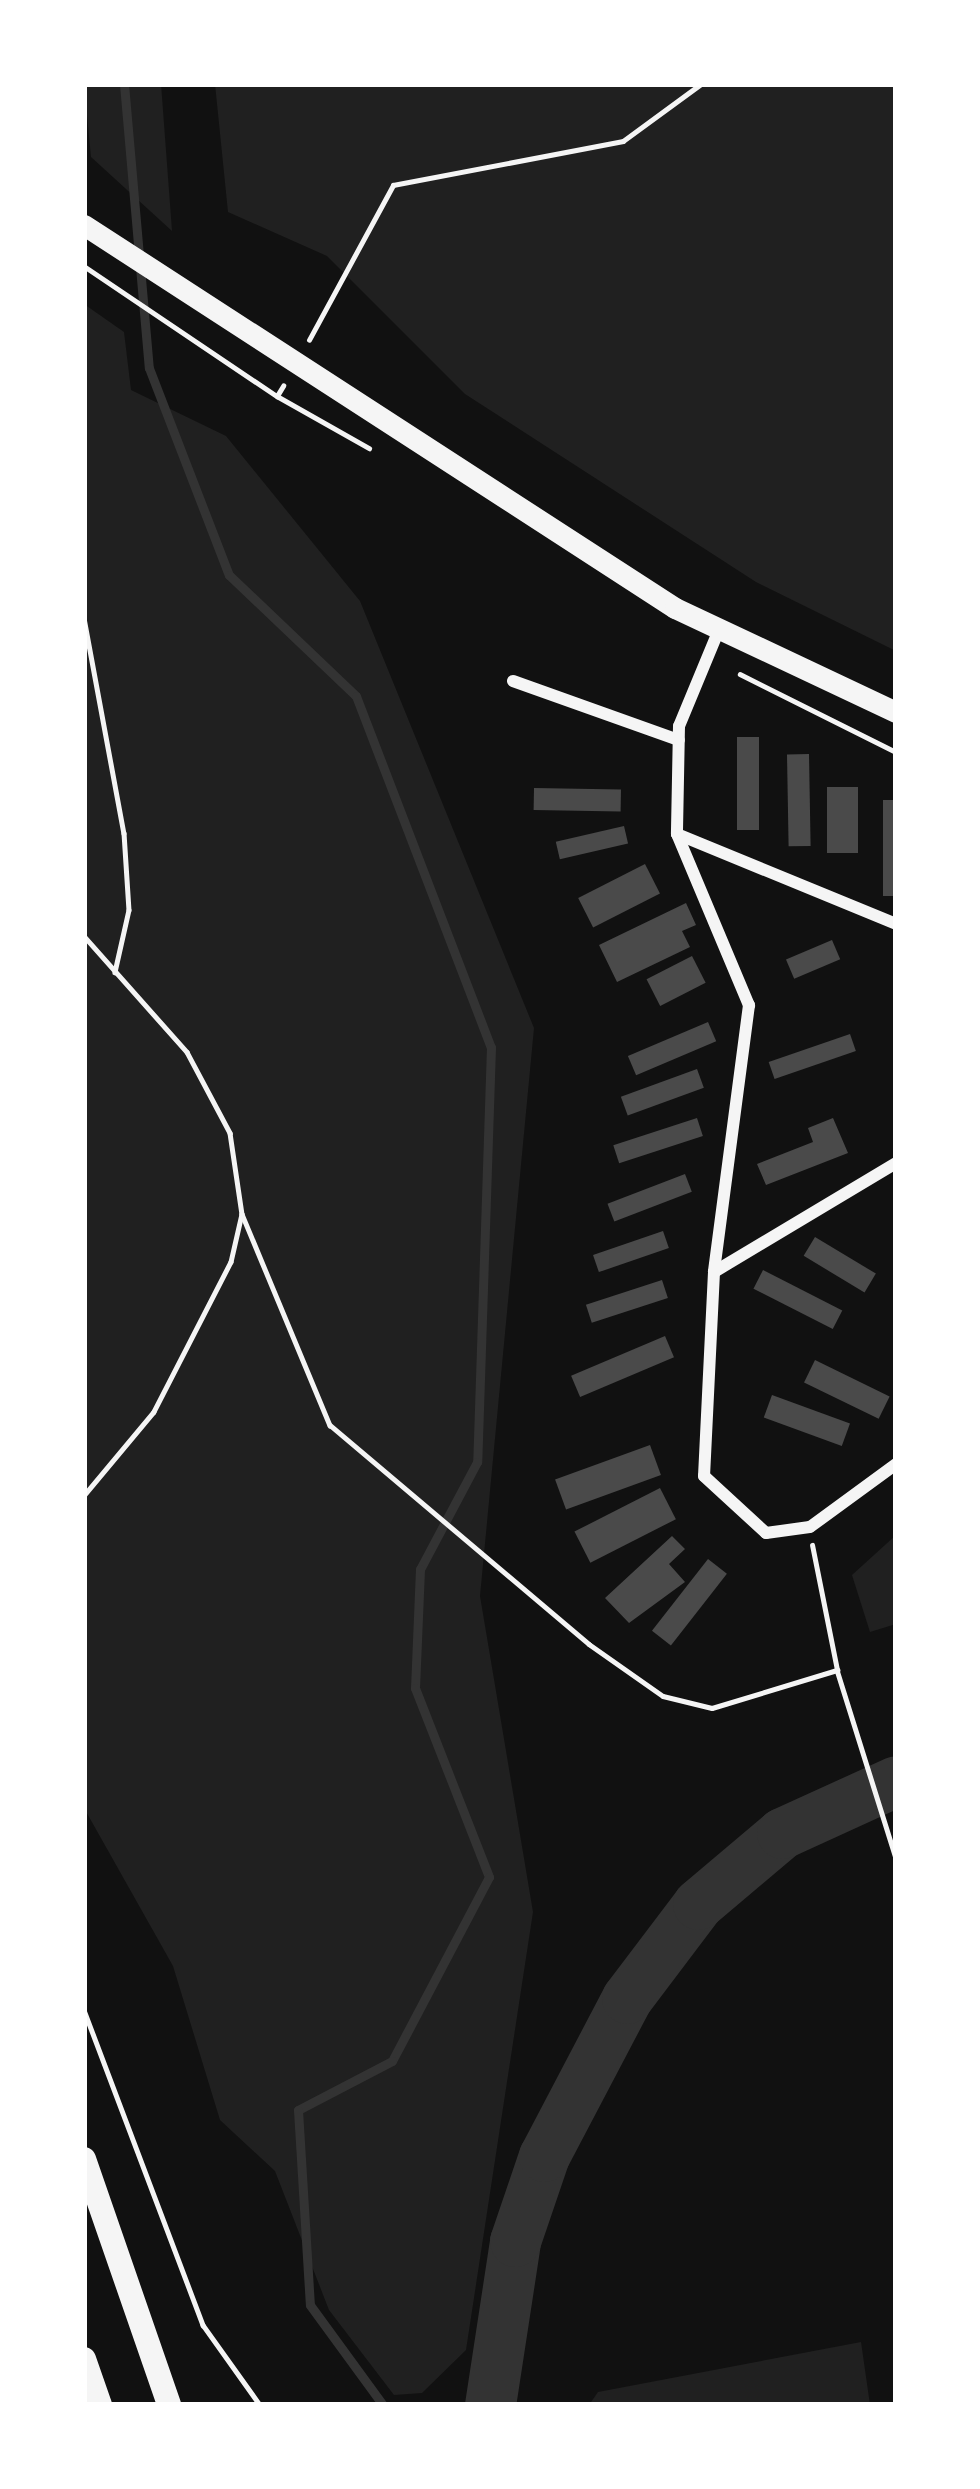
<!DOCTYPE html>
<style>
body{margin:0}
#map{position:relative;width:980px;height:2489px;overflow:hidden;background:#111;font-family:"Work Sans",sans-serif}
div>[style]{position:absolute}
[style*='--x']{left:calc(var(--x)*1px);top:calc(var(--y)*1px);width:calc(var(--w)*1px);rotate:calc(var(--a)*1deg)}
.green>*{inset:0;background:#202020}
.stream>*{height:9px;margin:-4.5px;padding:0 4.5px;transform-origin:4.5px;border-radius:4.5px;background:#333}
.river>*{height:51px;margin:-25.5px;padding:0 25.5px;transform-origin:25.5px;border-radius:25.5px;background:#333}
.building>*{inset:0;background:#4a4a4a;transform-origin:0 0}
.path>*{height:4.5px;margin:-2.25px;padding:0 2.25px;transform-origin:2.25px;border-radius:2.25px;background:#f5f5f5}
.minor>*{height:12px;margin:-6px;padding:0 6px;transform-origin:6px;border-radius:6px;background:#f5f5f5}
.tertiary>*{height:21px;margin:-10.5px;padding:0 10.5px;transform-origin:10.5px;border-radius:10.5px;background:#f5f5f5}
.secondary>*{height:24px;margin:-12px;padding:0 12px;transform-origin:12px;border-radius:12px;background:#f5f5f5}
span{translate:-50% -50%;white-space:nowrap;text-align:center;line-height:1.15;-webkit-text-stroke:9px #fff;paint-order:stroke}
.frame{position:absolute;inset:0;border:87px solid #fff;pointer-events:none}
</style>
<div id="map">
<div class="green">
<i style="clip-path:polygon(84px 84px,161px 84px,172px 231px,91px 157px)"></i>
<i style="clip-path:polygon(215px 84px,896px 84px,896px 651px,756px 582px,465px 394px,327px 256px,228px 212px)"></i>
<i style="clip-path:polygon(84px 304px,124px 332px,131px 390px,226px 436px,360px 601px,534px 1028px,480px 1596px,533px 1912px,466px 2350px,422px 2393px,394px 2395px,329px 2310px,275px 2171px,220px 2120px,173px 1966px,84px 1808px)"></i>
<i style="clip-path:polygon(896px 1535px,896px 1624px,870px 1632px,852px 1575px)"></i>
<i style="clip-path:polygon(861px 2342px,870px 2405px,589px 2405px,598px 2392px)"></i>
</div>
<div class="stream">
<i style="--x:124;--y:84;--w:285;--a:85"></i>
<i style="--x:149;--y:368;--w:222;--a:68.9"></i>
<i style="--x:229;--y:575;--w:175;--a:43.6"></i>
<i style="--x:356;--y:696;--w:376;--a:69"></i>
<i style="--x:491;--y:1047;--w:415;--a:91.9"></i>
<i style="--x:477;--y:1462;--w:121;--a:118"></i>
<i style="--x:420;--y:1569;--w:119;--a:92.4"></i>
<i style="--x:415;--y:1688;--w:203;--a:68.6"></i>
<i style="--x:489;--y:1877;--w:208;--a:117.8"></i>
<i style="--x:392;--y:2061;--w:106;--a:152.5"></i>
<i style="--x:298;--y:2110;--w:195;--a:86.5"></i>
<i style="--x:310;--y:2305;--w:124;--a:53.9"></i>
</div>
<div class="river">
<i style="--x:490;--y:2405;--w:166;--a:-81.3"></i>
<i style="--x:515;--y:2241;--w:90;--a:-71.2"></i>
<i style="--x:544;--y:2156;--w:178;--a:-62.3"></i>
<i style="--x:627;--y:1998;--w:118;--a:-52.9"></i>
<i style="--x:698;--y:1904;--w:110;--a:-40.2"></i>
<i style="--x:782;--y:1833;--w:125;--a:-24.5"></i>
</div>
<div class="building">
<i style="left:737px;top:737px;width:22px;height:93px"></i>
<i style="left:809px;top:754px;width:92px;height:22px;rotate:89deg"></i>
<i style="left:827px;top:787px;width:31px;height:66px"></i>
<i style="left:534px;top:788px;width:87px;height:22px;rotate:1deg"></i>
<i style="left:883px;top:800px;width:13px;height:96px"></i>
<i style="left:624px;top:826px;width:18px;height:70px;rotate:77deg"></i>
<i style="left:645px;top:864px;width:33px;height:75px;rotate:63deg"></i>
<i style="clip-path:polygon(686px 903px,696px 925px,682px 931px,690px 947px,617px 982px,599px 945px)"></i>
<i style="left:832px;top:940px;width:21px;height:50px;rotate:67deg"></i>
<i style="left:692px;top:956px;width:30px;height:51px;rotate:63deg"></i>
<i style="left:708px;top:1022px;width:21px;height:87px;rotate:67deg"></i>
<i style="left:850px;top:1034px;width:18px;height:86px;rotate:71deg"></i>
<i style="left:697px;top:1069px;width:20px;height:81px;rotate:70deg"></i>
<i style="left:697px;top:1118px;width:19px;height:88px;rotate:72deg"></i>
<i style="clip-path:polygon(833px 1118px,848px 1153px,766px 1185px,757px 1164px,813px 1142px,808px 1128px)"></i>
<i style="left:685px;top:1174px;width:19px;height:83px;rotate:69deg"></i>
<i style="left:663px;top:1231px;width:18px;height:74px;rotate:71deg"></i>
<i style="left:815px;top:1237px;width:71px;height:22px;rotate:31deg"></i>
<i style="left:763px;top:1270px;width:89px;height:21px;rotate:27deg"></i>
<i style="left:662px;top:1280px;width:19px;height:80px;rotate:72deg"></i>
<i style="left:665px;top:1336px;width:23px;height:102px;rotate:67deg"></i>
<i style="left:815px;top:1360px;width:83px;height:25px;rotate:26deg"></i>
<i style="left:772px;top:1395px;width:83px;height:24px;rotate:20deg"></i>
<i style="left:650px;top:1445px;width:32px;height:101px;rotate:70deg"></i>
<i style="left:660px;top:1488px;width:35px;height:96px;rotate:63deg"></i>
<i style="clip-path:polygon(672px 1536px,685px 1549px,669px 1564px,685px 1582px,629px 1623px,605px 1598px)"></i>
<i style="left:708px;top:1559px;width:24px;height:91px;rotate:38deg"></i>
</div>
<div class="path">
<i style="--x:84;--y:266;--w:233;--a:34"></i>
<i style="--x:277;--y:396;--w:12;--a:-59"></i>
<i style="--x:309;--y:340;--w:176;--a:-61.5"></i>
<i style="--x:393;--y:185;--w:234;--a:-10.8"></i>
<i style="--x:623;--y:141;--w:97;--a:-36.2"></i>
<i style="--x:277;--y:396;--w:106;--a:29.5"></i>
<i style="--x:84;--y:618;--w:219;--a:79.5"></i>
<i style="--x:124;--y:833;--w:77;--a:86.3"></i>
<i style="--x:129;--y:910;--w:64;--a:102.7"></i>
<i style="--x:740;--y:674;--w:174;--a:26.6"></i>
<i style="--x:84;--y:936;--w:155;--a:48.4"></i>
<i style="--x:187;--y:1052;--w:92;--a:62"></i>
<i style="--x:230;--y:1133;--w:82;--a:81.6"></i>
<i style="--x:242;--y:1214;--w:49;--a:102.9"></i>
<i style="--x:231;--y:1262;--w:169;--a:117.2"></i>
<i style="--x:154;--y:1412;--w:109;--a:129.8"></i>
<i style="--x:242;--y:1214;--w:229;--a:67.4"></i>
<i style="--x:330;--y:1425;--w:339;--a:40.2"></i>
<i style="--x:589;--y:1644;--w:90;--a:35.1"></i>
<i style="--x:663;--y:1696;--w:50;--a:13.8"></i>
<i style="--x:712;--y:1708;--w:131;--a:-16.9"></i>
<i style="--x:837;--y:1670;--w:127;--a:-101.3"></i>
<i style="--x:837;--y:1670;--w:197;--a:72.6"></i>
<i style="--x:84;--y:2010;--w:337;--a:69.3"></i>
<i style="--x:203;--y:2325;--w:98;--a:54.5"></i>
</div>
<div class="minor">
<i style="--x:718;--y:632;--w:102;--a:112.5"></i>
<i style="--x:679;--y:726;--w:108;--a:91.1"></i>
<i style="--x:677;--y:834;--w:186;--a:67.2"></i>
<i style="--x:749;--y:1005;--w:269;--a:97.5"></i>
<i style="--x:714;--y:1272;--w:204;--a:92.8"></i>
<i style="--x:704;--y:1476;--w:84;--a:42.6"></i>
<i style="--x:766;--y:1533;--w:44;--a:-7.8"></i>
<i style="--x:810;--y:1527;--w:107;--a:-36.2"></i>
<i style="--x:513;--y:681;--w:176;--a:19.6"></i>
<i style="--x:677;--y:834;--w:237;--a:22.3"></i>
<i style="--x:714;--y:1272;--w:212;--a:-30.9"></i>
</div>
<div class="tertiary">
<i style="--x:84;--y:225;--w:704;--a:32.95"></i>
<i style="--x:675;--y:608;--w:244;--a:25.2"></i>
</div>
<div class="secondary">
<i style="--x:84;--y:2159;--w:260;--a:70.9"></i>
<i style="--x:84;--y:2359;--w:49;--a:70.8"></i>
</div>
<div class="frame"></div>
</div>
